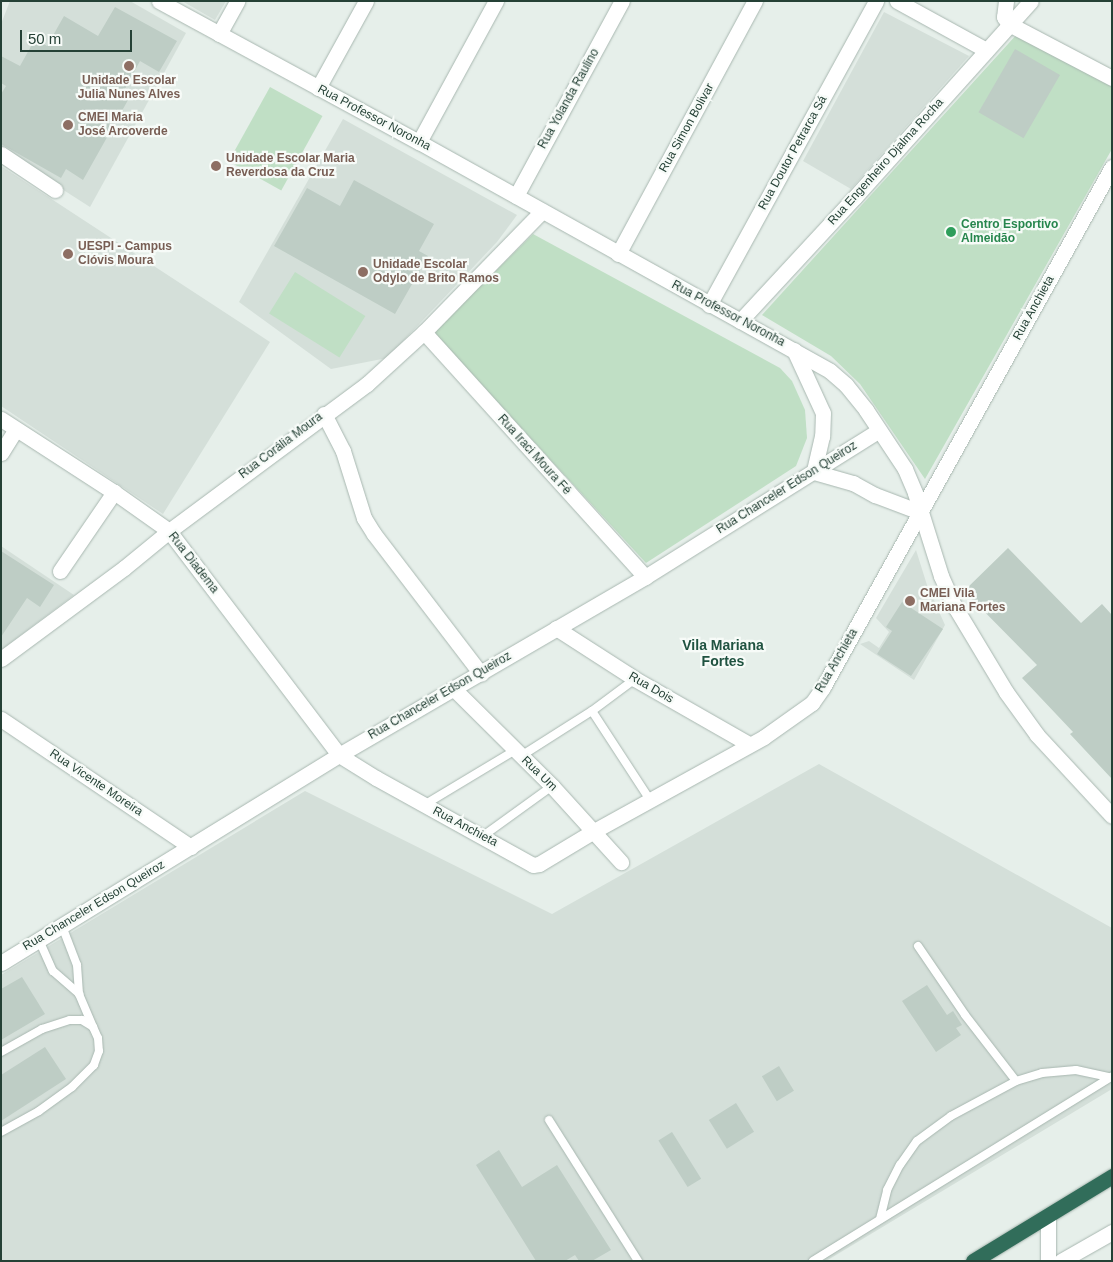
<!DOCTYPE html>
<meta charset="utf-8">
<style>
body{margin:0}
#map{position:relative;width:1113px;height:1262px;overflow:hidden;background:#e6efea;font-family:Arial,sans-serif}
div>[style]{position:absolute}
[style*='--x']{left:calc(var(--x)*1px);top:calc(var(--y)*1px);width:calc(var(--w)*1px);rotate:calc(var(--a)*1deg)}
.built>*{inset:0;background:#d4dfd9}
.green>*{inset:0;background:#c0dfc5;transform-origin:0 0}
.building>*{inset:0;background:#becdc5;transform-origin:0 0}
.roads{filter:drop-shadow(0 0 1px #a8b7b0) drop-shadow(0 0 1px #a8b7b0)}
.lane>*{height:8px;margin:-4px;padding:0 4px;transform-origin:4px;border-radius:4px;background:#fff}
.street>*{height:15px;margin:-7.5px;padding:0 7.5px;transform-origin:7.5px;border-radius:7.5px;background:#fff}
.secondary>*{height:15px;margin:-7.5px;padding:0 7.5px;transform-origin:7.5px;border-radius:7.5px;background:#fff}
.highway>*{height:15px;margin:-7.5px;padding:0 7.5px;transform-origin:7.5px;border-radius:7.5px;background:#316d5a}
.dots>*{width:14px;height:14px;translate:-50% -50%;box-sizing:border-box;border:2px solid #f7fbf8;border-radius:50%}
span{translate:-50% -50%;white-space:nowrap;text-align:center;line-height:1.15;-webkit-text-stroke:4.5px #f7fbf8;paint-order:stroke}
.education-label{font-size:12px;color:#785e54;font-weight:700}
.left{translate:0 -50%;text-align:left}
.street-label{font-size:12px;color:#254136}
.leisure-label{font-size:12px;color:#27864d;font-weight:700}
.neighbourhood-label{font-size:14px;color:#205341;font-weight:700}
.frame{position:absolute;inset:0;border:2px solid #254136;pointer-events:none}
.scale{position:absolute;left:20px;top:30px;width:112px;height:22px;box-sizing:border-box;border:2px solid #254136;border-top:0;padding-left:6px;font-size:15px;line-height:18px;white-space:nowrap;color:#254136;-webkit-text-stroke:4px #f7fbf8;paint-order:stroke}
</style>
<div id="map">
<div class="built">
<i style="clip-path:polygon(10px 1px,130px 1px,186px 33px,90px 207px,1px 150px,1px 24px)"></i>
<i style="clip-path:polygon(182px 1px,226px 1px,215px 20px)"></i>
<i style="clip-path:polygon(884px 12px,969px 56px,851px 189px,803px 161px)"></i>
<i style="clip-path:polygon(343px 119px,517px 215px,497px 242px,387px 358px,331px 369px,239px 302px)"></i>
<i style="clip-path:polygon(1px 166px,270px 342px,163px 514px,1px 406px)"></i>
<i style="clip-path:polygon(1px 546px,74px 595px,1px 650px)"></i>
<i style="clip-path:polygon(916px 550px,927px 585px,945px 625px,914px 680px,860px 644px,869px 641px,879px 648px,889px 632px,876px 618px)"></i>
<i style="clip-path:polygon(819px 764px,1112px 928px,1112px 1089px,826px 1261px,1px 1261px,1px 975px,305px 791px,552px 914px)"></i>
</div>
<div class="green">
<i style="clip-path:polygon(1019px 32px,1112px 84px,1112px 149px,925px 479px,860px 384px,831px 356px,762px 315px)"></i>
<i style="left:270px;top:87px;width:60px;height:85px;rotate:29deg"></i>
<i style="clip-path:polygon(533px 234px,780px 368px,792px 381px,805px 410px,807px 438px,796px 466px,646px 563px,433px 333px)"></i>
<i style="left:295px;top:272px;width:83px;height:49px;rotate:32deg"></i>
</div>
<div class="building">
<i style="clip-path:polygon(115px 7px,177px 41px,159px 72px,140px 61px,125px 89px,132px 93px,83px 180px,66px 169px,61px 178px,1px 144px,1px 94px,6px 86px,1px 83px,1px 56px,20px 66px,35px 39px,47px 46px,64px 16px,98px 36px)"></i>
<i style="left:1015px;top:49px;width:52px;height:73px;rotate:30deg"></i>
<i style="clip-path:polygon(354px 180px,434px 224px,419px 251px,428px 256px,395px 314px,274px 246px,307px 188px,340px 206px)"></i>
<i style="clip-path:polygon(1008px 548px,1081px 623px,1102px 604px,1112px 615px,1112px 779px,1070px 734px,1073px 732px,1022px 678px,1037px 665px,964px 591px)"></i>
<i style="clip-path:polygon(1px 551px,54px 585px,40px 607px,27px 598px,1px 637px)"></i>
<i style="clip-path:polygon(902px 602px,943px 629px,911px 676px,877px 654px,892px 631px,886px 627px)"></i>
<i style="clip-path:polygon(22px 977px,45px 1014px,1px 1040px,1px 989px)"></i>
<i style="clip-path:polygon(927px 985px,947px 1015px,953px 1011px,962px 1025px,956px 1028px,961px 1035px,936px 1052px,902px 1001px)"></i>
<i style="clip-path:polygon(45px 1047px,66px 1079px,1px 1121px,1px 1075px)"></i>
<i style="left:779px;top:1066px;width:29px;height:20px;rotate:59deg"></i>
<i style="left:736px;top:1103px;width:34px;height:32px;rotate:58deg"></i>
<i style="left:672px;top:1132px;width:55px;height:16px;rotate:58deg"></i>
<i style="clip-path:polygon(499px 1150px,522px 1187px,557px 1165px,611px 1250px,592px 1261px,579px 1261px,575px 1255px,565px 1261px,536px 1261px,476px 1165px)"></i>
</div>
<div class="roads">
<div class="lane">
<i style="--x:592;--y:711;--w:106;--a:56.9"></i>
<i style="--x:521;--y:756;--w:84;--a:-32.4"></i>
<i style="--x:592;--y:711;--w:54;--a:-36.7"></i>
<i style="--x:424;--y:805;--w:105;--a:-31"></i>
<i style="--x:483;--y:836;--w:85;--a:-35.9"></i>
<i style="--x:62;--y:926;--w:42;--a:69"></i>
<i style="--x:77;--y:965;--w:29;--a:86"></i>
<i style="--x:79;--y:994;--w:36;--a:67"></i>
<i style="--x:39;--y:940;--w:34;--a:66"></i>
<i style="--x:53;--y:971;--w:35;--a:41"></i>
<i style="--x:918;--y:946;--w:83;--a:55.7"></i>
<i style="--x:965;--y:1015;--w:83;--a:52.3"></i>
<i style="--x:1;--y:1052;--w:47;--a:-29.3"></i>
<i style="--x:42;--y:1029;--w:29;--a:-18"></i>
<i style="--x:70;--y:1020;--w:12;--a:0"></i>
<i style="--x:82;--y:1020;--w:13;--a:32"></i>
<i style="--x:93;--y:1027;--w:12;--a:66"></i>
<i style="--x:98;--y:1038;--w:13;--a:86"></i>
<i style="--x:99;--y:1051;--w:15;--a:110"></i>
<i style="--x:94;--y:1065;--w:31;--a:135"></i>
<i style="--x:72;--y:1087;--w:41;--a:144"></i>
<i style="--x:39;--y:1111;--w:43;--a:151.1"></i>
<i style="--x:549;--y:1120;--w:167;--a:57.7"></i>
<i style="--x:880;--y:1219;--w:30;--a:-76"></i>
<i style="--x:887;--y:1190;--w:28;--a:-63"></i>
<i style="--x:900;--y:1165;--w:29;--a:-55"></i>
<i style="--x:917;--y:1141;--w:42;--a:-36.3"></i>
<i style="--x:951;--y:1116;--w:74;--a:-28.3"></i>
<i style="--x:1016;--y:1081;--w:27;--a:-17"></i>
<i style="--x:1042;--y:1073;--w:34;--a:-5"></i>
<i style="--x:1076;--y:1070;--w:34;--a:12"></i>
<i style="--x:813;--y:1261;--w:352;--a:-31.7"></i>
</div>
<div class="street">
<i style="--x:897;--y:1;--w:102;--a:28.8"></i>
<i style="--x:1006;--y:1;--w:16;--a:97"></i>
<i style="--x:1004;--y:17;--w:9;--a:54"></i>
<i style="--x:1009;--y:24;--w:116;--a:27.7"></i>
<i style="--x:219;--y:34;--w:38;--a:-61"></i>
<i style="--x:318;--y:88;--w:99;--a:-61.1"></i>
<i style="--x:419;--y:142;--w:161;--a:-61.4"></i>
<i style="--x:1;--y:154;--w:65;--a:33.7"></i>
<i style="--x:516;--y:196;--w:222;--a:-61.5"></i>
<i style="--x:618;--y:254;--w:288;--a:-61.6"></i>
<i style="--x:709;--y:305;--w:347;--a:-61.2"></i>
<i style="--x:740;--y:321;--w:169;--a:-47.2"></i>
<i style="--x:855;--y:197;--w:263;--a:-48.1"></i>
<i style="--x:424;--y:332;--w:330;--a:47.9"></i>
<i style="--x:324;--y:414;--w:42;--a:62.8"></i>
<i style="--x:343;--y:451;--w:70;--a:72.6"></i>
<i style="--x:364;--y:518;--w:19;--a:58"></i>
<i style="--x:374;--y:534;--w:176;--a:52.6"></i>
<i style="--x:1;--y:419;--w:135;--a:32.9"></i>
<i style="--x:114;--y:492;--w:67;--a:35.3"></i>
<i style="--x:169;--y:531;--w:281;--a:52.8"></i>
<i style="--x:339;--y:755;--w:44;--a:31.9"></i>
<i style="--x:376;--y:778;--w:179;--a:29"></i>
<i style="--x:533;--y:865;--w:6;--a:-9"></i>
<i style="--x:539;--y:864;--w:64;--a:-31"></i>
<i style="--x:594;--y:831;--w:194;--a:-28.9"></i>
<i style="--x:764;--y:737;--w:59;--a:-35.3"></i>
<i style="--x:812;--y:703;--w:19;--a:-55"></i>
<i style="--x:823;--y:687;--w:595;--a:-60.94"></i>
<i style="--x:1;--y:453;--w:28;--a:-58"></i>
<i style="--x:60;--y:571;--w:96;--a:-55.6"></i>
<i style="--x:556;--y:628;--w:94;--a:32.8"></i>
<i style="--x:635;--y:679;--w:131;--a:29.7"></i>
<i style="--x:1;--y:659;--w:153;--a:-36.5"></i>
<i style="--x:124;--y:568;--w:58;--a:-39.4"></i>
<i style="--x:169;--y:531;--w:247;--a:-36.6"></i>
<i style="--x:367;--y:384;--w:77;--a:-42.4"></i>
<i style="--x:424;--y:332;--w:169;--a:-45.7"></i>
<i style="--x:454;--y:689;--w:138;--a:44.7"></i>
<i style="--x:552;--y:786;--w:103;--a:47.8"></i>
<i style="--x:1;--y:719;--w:229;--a:34"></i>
<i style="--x:1;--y:963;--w:397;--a:-31.6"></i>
<i style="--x:339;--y:755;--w:354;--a:-30.2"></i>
<i style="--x:645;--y:577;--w:276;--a:-32.1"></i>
<i style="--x:1048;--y:1216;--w:45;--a:90"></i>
<i style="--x:1061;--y:1261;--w:59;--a:-29.6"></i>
</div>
<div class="secondary">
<i style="--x:159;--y:1;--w:296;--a:28.5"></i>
<i style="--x:419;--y:142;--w:470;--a:29.1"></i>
<i style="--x:830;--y:371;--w:21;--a:41"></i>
<i style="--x:846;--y:385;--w:32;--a:51"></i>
<i style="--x:866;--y:410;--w:71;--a:56.5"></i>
<i style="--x:905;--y:469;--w:26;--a:67"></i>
<i style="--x:915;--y:493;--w:87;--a:72.6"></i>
<i style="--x:941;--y:576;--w:34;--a:66"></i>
<i style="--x:955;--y:607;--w:99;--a:59"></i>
<i style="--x:1006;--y:692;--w:53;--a:54.2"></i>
<i style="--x:1037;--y:735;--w:110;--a:47.2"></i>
<i style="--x:794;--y:350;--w:69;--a:65.3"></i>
<i style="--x:823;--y:413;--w:23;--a:92"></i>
<i style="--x:822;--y:436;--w:37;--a:103"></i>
<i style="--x:814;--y:472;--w:41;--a:15.8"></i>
<i style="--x:853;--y:483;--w:25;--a:29"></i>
<i style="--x:875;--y:495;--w:48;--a:20.7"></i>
</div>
<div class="highway">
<i style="--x:973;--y:1261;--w:163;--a:-31.4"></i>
</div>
</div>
<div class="dots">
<i style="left:129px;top:66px;background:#8d6e63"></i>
<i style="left:68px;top:125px;background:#8d6e63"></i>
<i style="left:216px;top:166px;background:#8d6e63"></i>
<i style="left:951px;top:232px;background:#2e9e5b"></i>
<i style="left:68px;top:254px;background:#8d6e63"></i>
<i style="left:363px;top:272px;background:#8d6e63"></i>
<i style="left:910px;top:601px;background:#8d6e63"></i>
</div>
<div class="education-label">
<span style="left:129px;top:88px">Unidade Escolar<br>Julia Nunes Alves</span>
<span class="left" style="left:78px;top:125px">CMEI Maria<br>José Arcoverde</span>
<span class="left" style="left:226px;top:166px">Unidade Escolar Maria<br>Reverdosa da Cruz</span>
<span class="left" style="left:78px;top:254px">UESPI - Campus<br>Clóvis Moura</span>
<span class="left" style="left:373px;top:272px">Unidade Escolar<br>Odylo de Brito Ramos</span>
<span class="left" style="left:920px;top:601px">CMEI Vila<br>Mariana Fortes</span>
</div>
<div class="street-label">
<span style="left:569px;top:99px;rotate:-61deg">Rua Yolanda Raulino</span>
<span style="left:374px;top:118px;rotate:28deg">Rua Professor Noronha</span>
<span style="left:687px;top:128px;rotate:-61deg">Rua Simon Bolivar</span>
<span style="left:793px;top:153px;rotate:-61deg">Rua Doutor Petrarca Sá</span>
<span style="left:886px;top:162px;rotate:-48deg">Rua Engenheiro Djalma Rocha</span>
<span style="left:1034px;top:308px;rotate:-61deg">Rua Anchieta</span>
<span style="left:728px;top:314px;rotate:28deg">Rua Professor Noronha</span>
<span style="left:281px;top:446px;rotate:-37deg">Rua Corália Moura</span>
<span style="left:534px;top:455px;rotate:48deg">Rua Iraci Moura Fé</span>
<span style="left:787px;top:488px;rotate:-32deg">Rua Chanceler Edson Queiroz</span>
<span style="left:193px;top:563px;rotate:52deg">Rua Diadema</span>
<span style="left:837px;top:661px;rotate:-60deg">Rua Anchieta</span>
<span style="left:651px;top:688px;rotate:30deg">Rua Dois</span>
<span style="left:440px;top:696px;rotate:-30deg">Rua Chanceler Edson Queiroz</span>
<span style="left:539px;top:774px;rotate:44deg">Rua Um</span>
<span style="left:96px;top:783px;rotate:34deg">Rua Vicente Moreira</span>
<span style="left:465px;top:827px;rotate:28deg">Rua Anchieta</span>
<span style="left:94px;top:906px;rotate:-31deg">Rua Chanceler Edson Queiroz</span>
</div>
<div class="leisure-label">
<span class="left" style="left:961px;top:232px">Centro Esportivo<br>Almeidão</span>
</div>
<div class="neighbourhood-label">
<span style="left:723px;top:653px">Vila Mariana<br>Fortes</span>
</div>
<div class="frame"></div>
<div class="scale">50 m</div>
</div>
